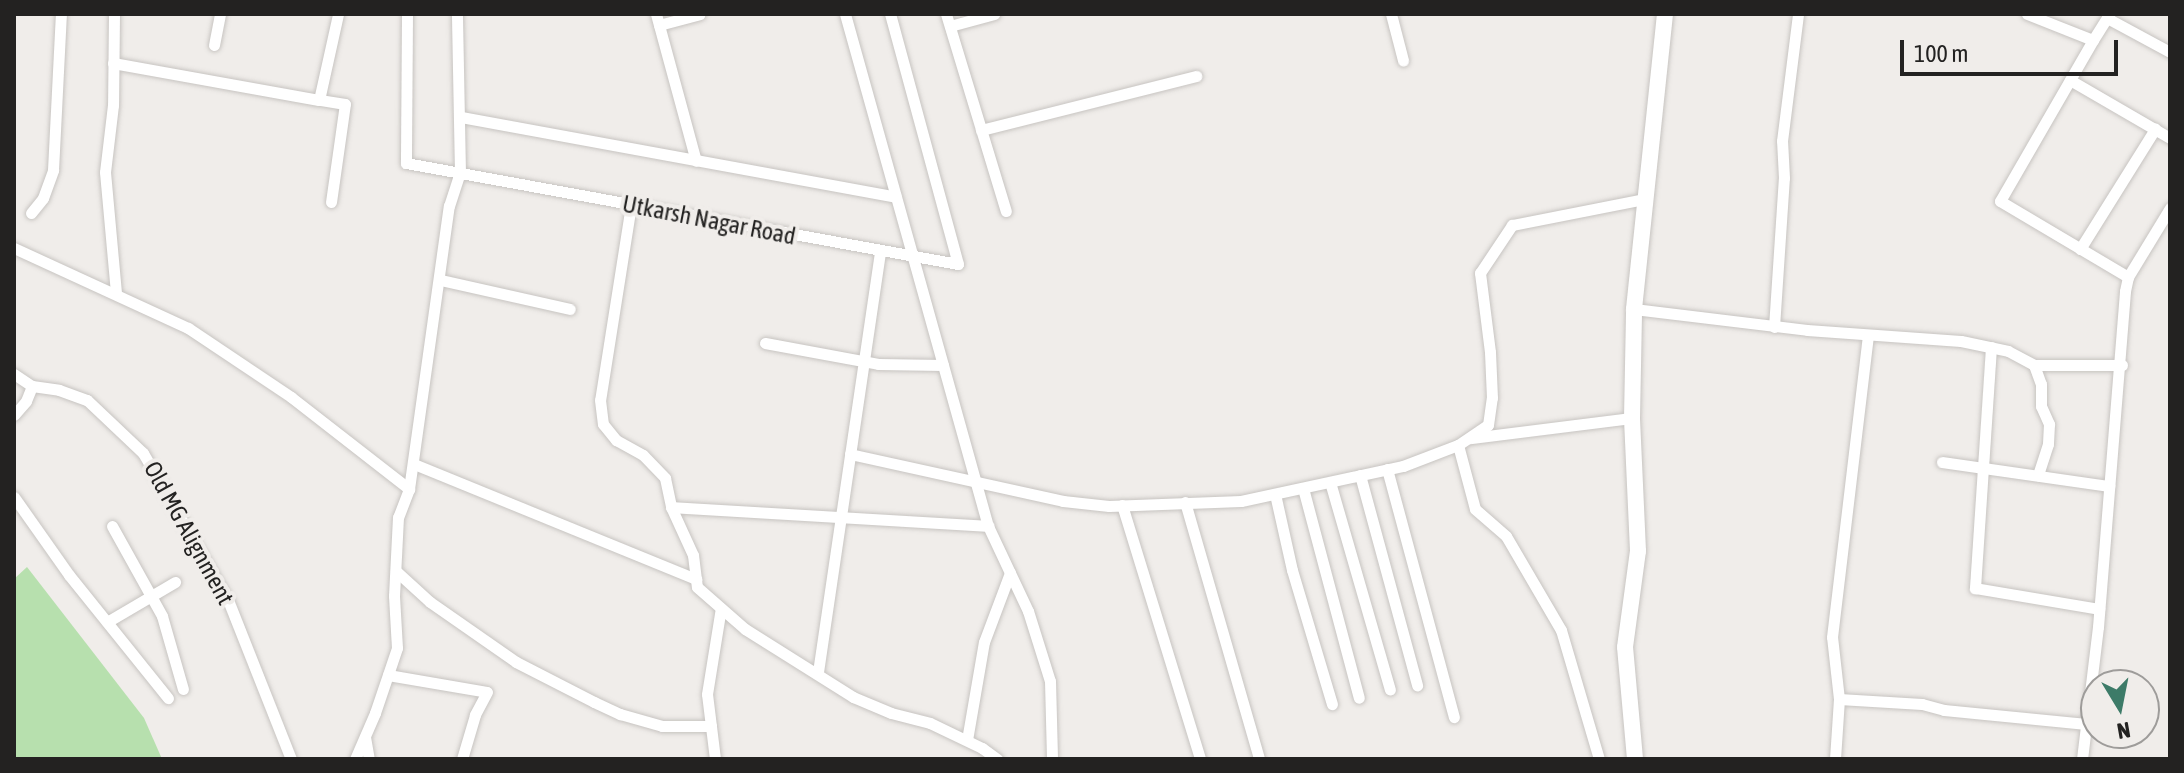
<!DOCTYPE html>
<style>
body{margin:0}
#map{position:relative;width:2184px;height:773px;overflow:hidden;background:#f0edea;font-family:"Asap Condensed",sans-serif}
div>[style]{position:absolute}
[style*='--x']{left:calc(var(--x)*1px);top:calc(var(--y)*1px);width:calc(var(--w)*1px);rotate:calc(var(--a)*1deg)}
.green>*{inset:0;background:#b7e0ae}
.roads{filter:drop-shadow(0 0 2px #c7c4c1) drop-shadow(0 0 2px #c7c4c1)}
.street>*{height:11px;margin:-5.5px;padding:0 5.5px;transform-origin:5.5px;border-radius:5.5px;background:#fff}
.secondary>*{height:16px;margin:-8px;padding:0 8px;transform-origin:8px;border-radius:8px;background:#fff}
span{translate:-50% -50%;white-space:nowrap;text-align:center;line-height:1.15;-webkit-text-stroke:8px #f0edea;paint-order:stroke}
.street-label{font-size:24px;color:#232221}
.frame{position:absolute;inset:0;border:16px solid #232221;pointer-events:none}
.north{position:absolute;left:2080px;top:669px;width:80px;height:80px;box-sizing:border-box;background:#f0edea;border:2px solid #9e9c9a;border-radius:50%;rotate:170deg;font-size:22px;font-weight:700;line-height:32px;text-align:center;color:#232221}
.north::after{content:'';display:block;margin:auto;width:28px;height:36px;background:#3d7b68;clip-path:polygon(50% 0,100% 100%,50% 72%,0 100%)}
.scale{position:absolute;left:1900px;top:40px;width:218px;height:36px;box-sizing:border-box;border:4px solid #232221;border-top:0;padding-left:10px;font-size:24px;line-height:28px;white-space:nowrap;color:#232221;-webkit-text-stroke:6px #f0edea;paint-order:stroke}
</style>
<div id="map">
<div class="green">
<i style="clip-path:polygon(27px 567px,144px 718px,162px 759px,14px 759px,14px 579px)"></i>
</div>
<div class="roads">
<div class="street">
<i style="--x:114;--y:14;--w:91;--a:90.6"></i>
<i style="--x:113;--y:105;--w:67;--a:96.8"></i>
<i style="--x:105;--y:172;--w:121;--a:84.8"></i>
<i style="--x:407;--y:14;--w:149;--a:90.4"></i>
<i style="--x:406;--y:163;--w:561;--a:10.37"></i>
<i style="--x:958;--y:264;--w:259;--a:-105.2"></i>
<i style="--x:656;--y:14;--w:152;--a:74.8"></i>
<i style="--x:845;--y:14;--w:532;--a:74.4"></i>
<i style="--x:988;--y:526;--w:94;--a:64.8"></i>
<i style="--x:1028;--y:611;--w:73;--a:72.6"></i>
<i style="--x:1050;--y:681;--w:78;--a:88.5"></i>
<i style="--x:946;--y:14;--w:206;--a:73.1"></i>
<i style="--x:1391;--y:14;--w:48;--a:75.4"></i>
<i style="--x:2027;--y:14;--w:71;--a:21.5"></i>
<i style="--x:2093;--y:40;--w:186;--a:120"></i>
<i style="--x:2000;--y:201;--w:149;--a:30.7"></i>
<i style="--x:2107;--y:18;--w:72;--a:28.4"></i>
<i style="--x:659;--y:25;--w:42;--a:-15"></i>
<i style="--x:950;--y:26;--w:46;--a:-15.3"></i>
<i style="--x:2093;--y:40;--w:31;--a:-58"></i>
<i style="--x:214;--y:45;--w:32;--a:-79"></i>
<i style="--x:113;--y:63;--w:209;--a:10.2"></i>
<i style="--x:2070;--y:80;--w:116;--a:30.1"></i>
<i style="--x:461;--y:117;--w:442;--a:10.4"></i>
<i style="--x:981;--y:130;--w:222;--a:-14.1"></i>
<i style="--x:331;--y:202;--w:99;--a:-81.9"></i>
<i style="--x:345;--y:104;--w:26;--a:-171"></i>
<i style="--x:319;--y:100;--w:88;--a:-77.5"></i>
<i style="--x:631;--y:205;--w:197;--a:99"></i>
<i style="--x:600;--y:400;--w:24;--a:83"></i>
<i style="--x:603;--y:424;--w:21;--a:51"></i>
<i style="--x:616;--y:440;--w:31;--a:29"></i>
<i style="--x:643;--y:455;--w:32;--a:46"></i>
<i style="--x:665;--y:478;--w:30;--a:78"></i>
<i style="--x:671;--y:507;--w:53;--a:65.4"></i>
<i style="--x:693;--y:555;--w:32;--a:83"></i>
<i style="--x:697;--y:587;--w:64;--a:41.2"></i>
<i style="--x:745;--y:629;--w:128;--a:32.2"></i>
<i style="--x:853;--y:697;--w:41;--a:22.8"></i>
<i style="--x:891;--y:713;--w:40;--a:14.4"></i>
<i style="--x:930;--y:723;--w:58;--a:25.7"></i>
<i style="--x:982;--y:748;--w:19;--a:36"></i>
<i style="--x:31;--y:213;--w:19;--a:-51"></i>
<i style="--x:43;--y:198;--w:30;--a:-70"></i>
<i style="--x:53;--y:170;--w:156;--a:-87.1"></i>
<i style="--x:14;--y:248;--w:192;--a:24.7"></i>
<i style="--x:188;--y:328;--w:124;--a:33.8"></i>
<i style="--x:291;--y:397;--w:150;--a:37.9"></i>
<i style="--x:409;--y:489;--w:30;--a:111"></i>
<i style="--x:398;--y:517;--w:79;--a:92.9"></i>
<i style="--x:394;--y:596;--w:52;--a:86.7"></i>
<i style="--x:397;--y:648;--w:69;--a:108.7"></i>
<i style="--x:375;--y:713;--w:50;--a:113.5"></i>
<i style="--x:2080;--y:249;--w:142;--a:-58"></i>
<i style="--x:441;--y:280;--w:132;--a:12.7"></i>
<i style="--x:1634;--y:309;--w:174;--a:6.9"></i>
<i style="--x:1807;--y:330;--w:154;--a:4.1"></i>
<i style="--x:1961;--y:341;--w:48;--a:12"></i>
<i style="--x:2008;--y:351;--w:30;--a:28"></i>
<i style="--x:2034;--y:365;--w:20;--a:70"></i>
<i style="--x:2041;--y:384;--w:22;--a:90"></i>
<i style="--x:2041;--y:406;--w:20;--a:66"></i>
<i style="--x:2049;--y:424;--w:20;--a:93"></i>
<i style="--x:2048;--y:444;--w:33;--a:108"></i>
<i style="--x:1774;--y:327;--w:149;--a:-86.2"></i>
<i style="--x:1784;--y:178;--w:37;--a:-93"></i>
<i style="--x:1782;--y:141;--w:128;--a:-82.8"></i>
<i style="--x:765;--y:343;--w:115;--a:10.5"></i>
<i style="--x:878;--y:364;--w:65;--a:0.9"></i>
<i style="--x:1991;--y:347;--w:242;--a:93.8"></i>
<i style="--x:1975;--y:588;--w:126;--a:9.6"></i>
<i style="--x:2034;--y:365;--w:88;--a:0"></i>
<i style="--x:14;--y:374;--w:22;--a:34"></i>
<i style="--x:32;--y:386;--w:27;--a:8"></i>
<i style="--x:59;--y:390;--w:30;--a:20"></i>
<i style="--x:87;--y:400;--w:77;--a:43.4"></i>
<i style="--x:143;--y:453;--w:170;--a:60"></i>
<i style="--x:228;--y:600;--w:171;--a:68.4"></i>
<i style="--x:14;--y:415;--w:18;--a:-49"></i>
<i style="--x:26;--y:401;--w:16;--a:-68"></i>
<i style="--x:1471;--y:438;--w:162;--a:-7.1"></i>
<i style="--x:1458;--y:445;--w:66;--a:75.1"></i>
<i style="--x:1475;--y:509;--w:41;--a:41.1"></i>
<i style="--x:1506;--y:536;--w:109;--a:59.7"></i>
<i style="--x:1561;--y:630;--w:134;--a:73.6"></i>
<i style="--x:850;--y:454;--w:218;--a:12.4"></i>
<i style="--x:1063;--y:501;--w:46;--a:6.2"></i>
<i style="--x:1109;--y:506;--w:132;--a:-2.2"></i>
<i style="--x:1241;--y:501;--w:166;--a:-12.2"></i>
<i style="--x:1403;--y:466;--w:59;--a:-20.9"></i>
<i style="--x:1458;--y:445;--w:36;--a:-34"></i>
<i style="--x:1488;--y:425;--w:27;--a:-82"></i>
<i style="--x:1492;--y:398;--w:46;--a:-92.5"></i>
<i style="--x:1490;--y:352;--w:80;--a:-97.2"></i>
<i style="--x:1480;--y:273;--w:58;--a:-56.3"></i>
<i style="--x:1512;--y:225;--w:135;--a:-11.1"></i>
<i style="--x:1942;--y:462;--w:169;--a:8.2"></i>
<i style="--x:414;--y:464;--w:305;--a:22.2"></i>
<i style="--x:1387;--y:469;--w:257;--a:74.9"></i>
<i style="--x:1360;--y:475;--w:218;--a:74.8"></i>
<i style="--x:1330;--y:482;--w:216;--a:73.9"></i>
<i style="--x:1303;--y:488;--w:217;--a:75.1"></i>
<i style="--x:409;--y:489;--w:286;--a:-82"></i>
<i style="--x:449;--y:206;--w:35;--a:-72"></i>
<i style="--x:460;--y:173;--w:159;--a:-91.1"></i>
<i style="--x:1275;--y:494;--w:78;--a:77.4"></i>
<i style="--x:1292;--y:570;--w:140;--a:73.4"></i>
<i style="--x:14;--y:497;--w:95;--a:54.8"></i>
<i style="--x:69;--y:575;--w:158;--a:51.2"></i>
<i style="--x:1185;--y:502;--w:267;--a:73.9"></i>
<i style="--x:1122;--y:505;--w:266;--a:72.9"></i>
<i style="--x:671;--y:507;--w:318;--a:3.4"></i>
<i style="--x:112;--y:526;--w:103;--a:60.9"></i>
<i style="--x:162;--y:616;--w:76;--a:74"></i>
<i style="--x:396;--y:571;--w:46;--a:42.4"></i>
<i style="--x:430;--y:602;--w:105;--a:34.9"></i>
<i style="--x:516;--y:662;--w:88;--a:27.1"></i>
<i style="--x:594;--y:702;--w:29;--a:25"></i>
<i style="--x:620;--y:714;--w:44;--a:15.9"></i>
<i style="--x:662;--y:726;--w:49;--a:0"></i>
<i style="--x:107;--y:622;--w:79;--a:-30.5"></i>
<i style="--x:818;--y:672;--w:425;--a:-81.6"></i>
<i style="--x:388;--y:675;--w:100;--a:9.7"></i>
<i style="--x:487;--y:692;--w:26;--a:118"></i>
<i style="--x:475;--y:715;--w:46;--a:106.5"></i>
<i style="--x:1839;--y:699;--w:83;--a:3.4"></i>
<i style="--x:1922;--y:704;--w:23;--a:15"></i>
<i style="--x:1944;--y:710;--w:143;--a:5.6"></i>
<i style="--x:365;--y:737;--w:22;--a:80"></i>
<i style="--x:967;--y:740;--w:99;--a:-80.2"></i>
<i style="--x:984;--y:642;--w:74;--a:-69.4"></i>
<i style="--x:715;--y:759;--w:65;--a:-97"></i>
<i style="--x:707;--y:694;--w:87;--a:-80.8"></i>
<i style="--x:1835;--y:759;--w:60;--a:-86.2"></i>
<i style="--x:1839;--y:699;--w:62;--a:-96.4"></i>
<i style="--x:1832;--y:637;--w:304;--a:-83.2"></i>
<i style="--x:2082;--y:759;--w:133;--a:-83.1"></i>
<i style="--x:2098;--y:627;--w:337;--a:-85.4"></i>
<i style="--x:2125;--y:291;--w:14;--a:-78"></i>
<i style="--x:2128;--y:277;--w:81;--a:-58.7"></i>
</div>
<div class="secondary">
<i style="--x:1635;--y:759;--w:112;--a:-95.1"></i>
<i style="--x:1625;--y:647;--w:97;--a:-82.3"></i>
<i style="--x:1638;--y:551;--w:133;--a:-92.6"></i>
<i style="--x:1632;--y:418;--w:109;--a:-88.9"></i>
<i style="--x:1634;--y:309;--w:297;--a:-84"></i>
</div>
</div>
<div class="street-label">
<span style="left:709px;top:220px;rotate:11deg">Utkarsh Nagar Road</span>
<span style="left:189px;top:533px;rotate:61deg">Old MG Alignment</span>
</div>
<div class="frame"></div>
<div class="north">N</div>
<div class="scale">100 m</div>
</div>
